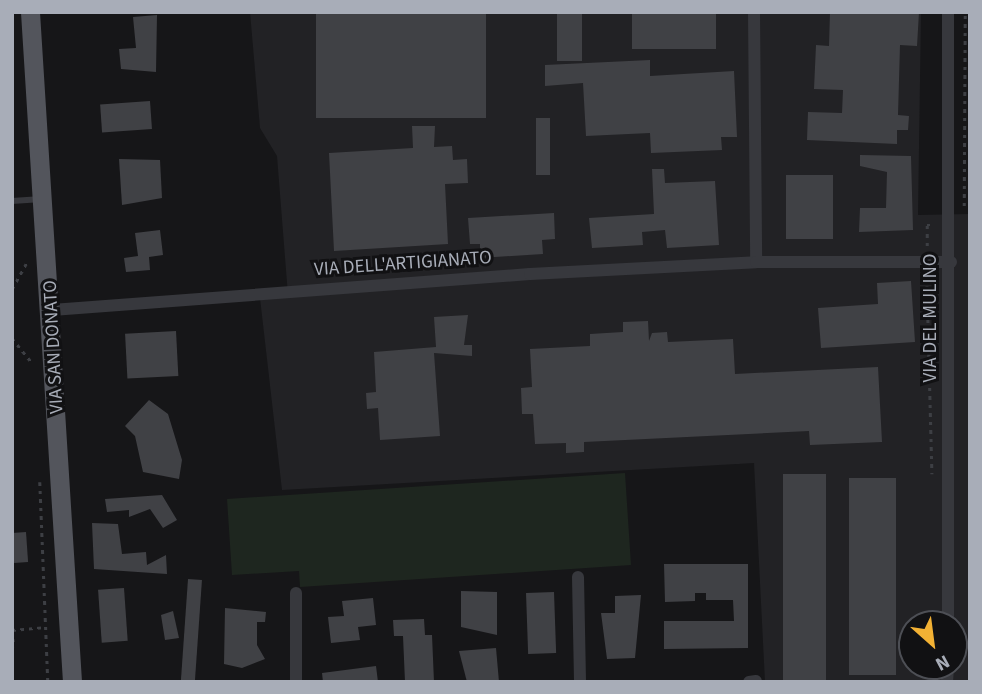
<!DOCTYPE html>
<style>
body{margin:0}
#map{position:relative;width:982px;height:694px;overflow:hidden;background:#161618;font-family:"Source Sans 3",sans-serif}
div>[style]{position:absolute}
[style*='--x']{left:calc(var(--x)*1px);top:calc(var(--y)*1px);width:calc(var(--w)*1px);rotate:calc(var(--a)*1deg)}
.built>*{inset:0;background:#222225}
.green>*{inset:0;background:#1e261f}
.building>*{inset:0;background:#404145;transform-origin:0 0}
.path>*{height:2.5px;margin-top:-1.25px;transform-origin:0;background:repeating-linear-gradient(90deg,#3d3f44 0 3.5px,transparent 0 8.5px)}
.lane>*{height:6px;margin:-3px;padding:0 3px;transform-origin:3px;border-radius:3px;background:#37383d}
.street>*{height:12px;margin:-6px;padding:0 6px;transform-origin:6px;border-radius:6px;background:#37383d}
.primary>*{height:19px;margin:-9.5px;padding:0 9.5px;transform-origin:9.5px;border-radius:9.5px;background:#53555c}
span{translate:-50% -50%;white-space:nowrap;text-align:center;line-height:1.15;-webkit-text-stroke:6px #111113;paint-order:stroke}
.street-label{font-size:19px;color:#a8adb8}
.frame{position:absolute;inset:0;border:14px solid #a8adb8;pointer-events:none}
.north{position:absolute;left:898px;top:610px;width:70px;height:70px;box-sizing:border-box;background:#111113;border:2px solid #4d4f55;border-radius:50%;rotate:152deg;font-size:19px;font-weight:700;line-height:28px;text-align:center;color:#a8adb8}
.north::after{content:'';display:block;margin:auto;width:24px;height:32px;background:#f2b134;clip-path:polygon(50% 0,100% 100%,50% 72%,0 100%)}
</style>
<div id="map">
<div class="built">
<i style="clip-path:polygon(evenodd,250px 12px,921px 12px,918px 215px,970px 214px,970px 682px,765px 682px,754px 463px,282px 490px,260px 298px,288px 295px,277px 156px,260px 128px,250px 12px,912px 624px,954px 624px,954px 666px,912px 666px,912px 624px)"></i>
</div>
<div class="green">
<i style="clip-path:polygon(625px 473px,631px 565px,300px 587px,299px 571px,232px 575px,227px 499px)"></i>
</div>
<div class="building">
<i style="left:316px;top:12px;width:170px;height:106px"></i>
<i style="left:557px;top:12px;width:25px;height:49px"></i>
<i style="left:632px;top:12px;width:84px;height:37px"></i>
<i style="clip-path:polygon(830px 12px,919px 12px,917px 46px,900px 45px,898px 115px,909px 116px,908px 130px,897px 130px,897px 144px,807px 140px,808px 112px,842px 113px,843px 90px,814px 89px,816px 45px,829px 46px)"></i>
<i style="clip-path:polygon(157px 15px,156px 72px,121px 69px,119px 49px,136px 48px,133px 17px)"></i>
<i style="clip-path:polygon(650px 60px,650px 76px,734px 71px,737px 137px,721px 137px,722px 150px,651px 153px,650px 133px,586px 136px,583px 83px,545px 86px,545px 65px)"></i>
<i style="left:150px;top:101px;width:28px;height:50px;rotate:86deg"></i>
<i style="left:536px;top:118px;width:14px;height:57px"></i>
<i style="clip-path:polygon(412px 126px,435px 126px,434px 147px,452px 146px,453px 160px,467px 159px,468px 183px,445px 184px,448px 244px,334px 251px,329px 153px,413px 148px)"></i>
<i style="clip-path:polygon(860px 155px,911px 156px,913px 230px,859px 232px,860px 208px,886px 208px,887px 172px,860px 166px)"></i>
<i style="clip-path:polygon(119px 159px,160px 160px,162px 198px,122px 205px)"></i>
<i style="clip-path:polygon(652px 169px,664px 169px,665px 183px,715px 181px,719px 245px,667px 248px,665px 230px,642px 232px,643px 245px,592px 248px,589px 218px,654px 214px)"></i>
<i style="left:786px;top:175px;width:47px;height:64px"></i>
<i style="clip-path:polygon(554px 213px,555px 239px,542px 240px,543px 254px,480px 258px,480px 244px,470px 244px,468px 218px)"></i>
<i style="clip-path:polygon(160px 230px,163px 255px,149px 257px,150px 270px,126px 272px,124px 258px,138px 256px,135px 233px)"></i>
<i style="clip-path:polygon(911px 281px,915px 342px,821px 348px,818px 308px,878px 304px,877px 283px)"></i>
<i style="clip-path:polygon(468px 315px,464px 345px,472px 345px,472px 356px,434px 353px,440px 436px,380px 440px,378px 408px,367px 409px,366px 393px,376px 392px,374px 352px,436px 347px,434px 317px)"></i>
<i style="clip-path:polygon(648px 321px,649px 341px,652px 333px,667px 332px,668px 342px,733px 339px,735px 374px,878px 367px,882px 442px,810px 445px,809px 431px,584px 442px,584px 452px,566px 453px,566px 443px,535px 444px,533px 414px,522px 414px,521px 388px,532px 387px,530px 349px,590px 346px,590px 334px,623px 332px,623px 322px)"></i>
<i style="left:176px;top:331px;width:45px;height:51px;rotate:87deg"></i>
<i style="clip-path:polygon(149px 400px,168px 414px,182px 460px,179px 479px,143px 472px,135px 436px,125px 426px)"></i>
<i style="left:783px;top:474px;width:43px;height:208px"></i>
<i style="left:849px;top:478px;width:47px;height:197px"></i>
<i style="clip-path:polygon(162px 495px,177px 520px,163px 528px,150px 509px,129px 517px,129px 510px,107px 512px,105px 499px)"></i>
<i style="clip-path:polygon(92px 523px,118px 524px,122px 554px,146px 552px,147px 565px,166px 555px,167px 574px,94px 569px)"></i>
<i style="left:26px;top:532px;width:30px;height:14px;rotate:86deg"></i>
<i style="clip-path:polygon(664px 564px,748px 564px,748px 648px,664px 649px,664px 621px,734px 621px,733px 600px,706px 600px,706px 593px,695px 593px,695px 601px,665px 602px)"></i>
<i style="left:188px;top:579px;width:14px;height:103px;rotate:4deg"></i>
<i style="left:124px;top:588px;width:53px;height:26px;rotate:86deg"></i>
<i style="clip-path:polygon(461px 591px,497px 592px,497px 635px,461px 627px)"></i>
<i style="left:554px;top:592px;width:61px;height:28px;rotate:88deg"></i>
<i style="clip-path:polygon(641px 595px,635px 658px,607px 659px,601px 613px,615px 613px,615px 596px)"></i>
<i style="clip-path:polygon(373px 598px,376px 625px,358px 627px,360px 640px,331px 643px,328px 617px,344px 616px,342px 601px)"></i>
<i style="clip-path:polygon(225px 608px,266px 612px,265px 622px,257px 622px,257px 645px,265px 659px,242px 668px,224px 664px)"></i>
<i style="clip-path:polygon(173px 611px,179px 638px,165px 640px,161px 615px)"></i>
<i style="clip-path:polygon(424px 619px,425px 635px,432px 635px,434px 682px,405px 682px,403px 636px,394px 636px,393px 620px)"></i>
<i style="clip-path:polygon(496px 648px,499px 682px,467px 682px,459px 651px)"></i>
<i style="clip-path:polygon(376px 666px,378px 682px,323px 682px,322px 673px)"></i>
</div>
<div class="path">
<i style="--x:964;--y:206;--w:194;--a:-89.7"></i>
<i style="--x:927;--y:246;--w:21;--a:-90"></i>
<i style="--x:927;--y:225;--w:7;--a:0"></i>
<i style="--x:927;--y:277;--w:197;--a:88.5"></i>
<i style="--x:12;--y:289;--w:31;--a:-61"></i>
<i style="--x:12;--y:338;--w:33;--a:51"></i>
<i style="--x:40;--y:482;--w:200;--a:87.7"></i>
<i style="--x:12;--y:630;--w:33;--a:-5"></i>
<i style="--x:12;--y:630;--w:17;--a:83"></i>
</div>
<div class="lane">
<i style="--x:12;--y:201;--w:26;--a:-4"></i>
</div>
<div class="street">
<i style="--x:754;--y:12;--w:250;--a:89.5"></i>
<i style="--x:52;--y:310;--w:479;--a:-4.3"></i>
<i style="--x:530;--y:274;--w:226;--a:-3"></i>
<i style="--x:756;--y:262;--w:195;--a:0"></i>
<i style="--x:578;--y:577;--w:105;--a:88.9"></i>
<i style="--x:948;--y:624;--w:612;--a:-90"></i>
<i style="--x:296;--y:682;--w:89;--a:-90"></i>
<i style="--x:749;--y:682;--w:7;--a:-8"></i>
<i style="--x:947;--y:682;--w:16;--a:-86"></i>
</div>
<div class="primary">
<i style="--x:30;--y:12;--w:671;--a:86.41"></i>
</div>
<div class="street-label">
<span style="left:403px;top:264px;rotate:-4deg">VIA DELL'ARTIGIANATO</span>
<span style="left:931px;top:318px;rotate:-90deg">VIA DEL MULINO</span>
<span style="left:54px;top:347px;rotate:-93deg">VIA SAN DONATO</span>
</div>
<div class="frame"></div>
<div class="north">N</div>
</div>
